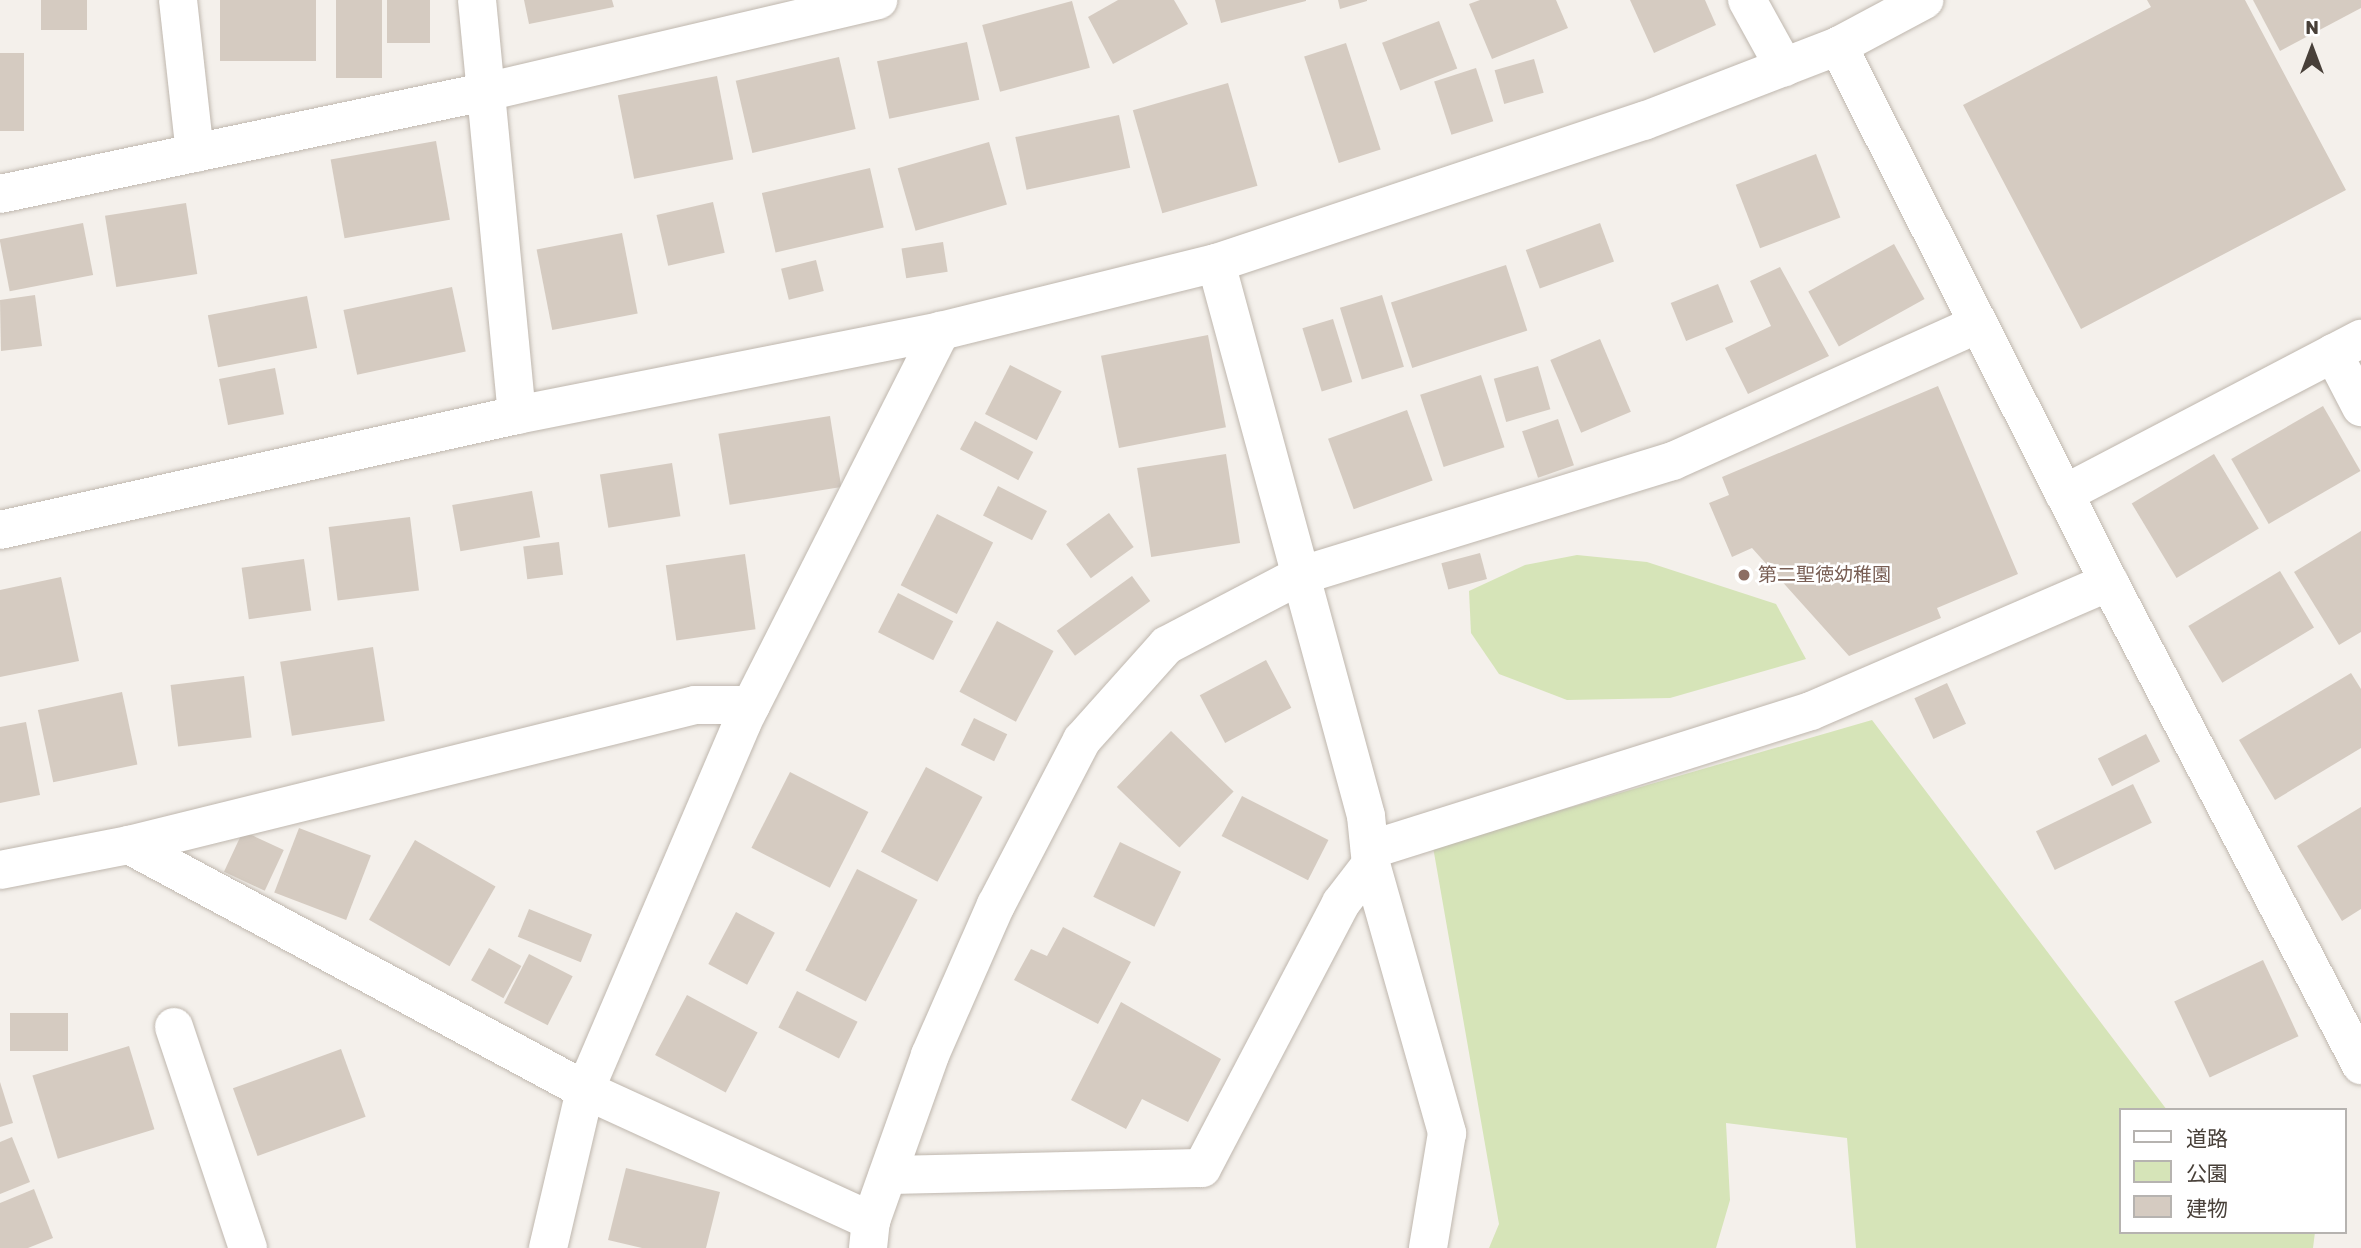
<!DOCTYPE html>
<meta charset="utf-8">
<style>
body{margin:0}
#map{position:relative;width:2361px;height:1248px;overflow:hidden;background:#f4f0eb;font-family:Rubik,"Noto Sans JP",sans-serif}
div>[style]{position:absolute}
[style*='--x']{left:calc(var(--x)*1px);top:calc(var(--y)*1px);width:calc(var(--w)*1px);rotate:calc(var(--a)*1deg)}
.green>*{inset:0;background:#d6e4b8}
.building>*{inset:0;background:#d5cbc1;transform-origin:0 0}
.roads{filter:drop-shadow(0 0 2px #bfb7ae) drop-shadow(0 0 2px #bfb7ae)}
.minor>*{height:38px;margin:-19px;padding:0 19px;transform-origin:19px;border-radius:19px;background:#fff}
.tertiary>*{height:38px;margin:-19px;padding:0 19px;transform-origin:19px;border-radius:19px;background:#fff}
.dots>*{width:19px;height:19px;translate:-50% -50%;box-sizing:border-box;border:4px solid #fff;border-radius:50%}
span{translate:-50% -50%;white-space:nowrap;text-align:center;line-height:1.15;-webkit-text-stroke:5px #fff;paint-order:stroke}
.education-label{font-size:19px;color:#785e54}
.left{translate:0 -50%;text-align:left}
.legend{position:absolute;left:2119px;top:1108px;width:228px;height:126px;box-sizing:border-box;background:#fff;border:2px solid #b6b3b0;margin:0;padding:9px 12px;list-style:none;font-size:21px;color:#484039}
.legend li{display:flex;align-items:center;gap:14px;height:35px}
.legend b{width:35px;border:2px solid #b6b3b0}
.north{position:absolute;left:2277px;top:14px;width:70px;height:70px;-webkit-text-stroke:5px #fff;paint-order:stroke;rotate:0deg;font-size:19px;font-weight:700;line-height:28px;text-align:center;color:#484039}
.north::after{content:'';display:block;margin:auto;width:24px;height:32px;background:#484039;clip-path:polygon(50% 0,100% 100%,50% 72%,0 100%)}
</style>
<div id="map">
<div class="green">
<i style="clip-path:polygon(1577px 555px,1647px 562px,1776px 604px,1806px 659px,1670px 698px,1567px 700px,1499px 674px,1471px 633px,1469px 591px,1525px 565px)"></i>
<i style="clip-path:polygon(1872px 720px,2167px 1110px,2121px 1110px,2121px 1232px,2315px 1232px,2313px 1248px,1856px 1248px,1847px 1138px,1726px 1123px,1730px 1200px,1716px 1248px,1489px 1248px,1499px 1224px,1433px 847px)"></i>
</div>
<div class="building">
<i style="left:41px;top:0;width:46px;height:30px"></i>
<i style="left:220px;top:0;width:96px;height:61px"></i>
<i style="left:336px;top:0;width:46px;height:78px"></i>
<i style="left:387px;top:0;width:43px;height:43px"></i>
<i style="clip-path:polygon(524px 0,612px 0,614px 7px,529px 24px)"></i>
<i style="clip-path:polygon(1118px 0,1174px 0,1188px 24px,1113px 64px,1088px 17px)"></i>
<i style="clip-path:polygon(1215px 0,1306px 0,1306px 1px,1221px 23px)"></i>
<i style="clip-path:polygon(1338px 0,1367px 0,1367px 1px,1340px 9px)"></i>
<i style="clip-path:polygon(1480px 0,1556px 0,1568px 28px,1492px 59px,1469px 4px)"></i>
<i style="clip-path:polygon(1630px 0,1705px 0,1716px 25px,1654px 53px)"></i>
<i style="clip-path:polygon(2147px 0,2245px 0,2346px 190px,2081px 329px,1963px 105px,2151px 7px)"></i>
<i style="clip-path:polygon(2253px 0,2361px 0,2361px 8px,2280px 51px)"></i>
<i style="left:1072px;top:1px;width:69px;height:93px;rotate:75deg"></i>
<i style="left:1439px;top:21px;width:51px;height:61px;rotate:69deg"></i>
<i style="left:967px;top:42px;width:59px;height:92px;rotate:78deg"></i>
<i style="left:1346px;top:43px;width:112px;height:44px;rotate:72deg"></i>
<i style="left:0;top:53px;width:24px;height:78px"></i>
<i style="left:839px;top:57px;width:74px;height:106px;rotate:77deg"></i>
<i style="left:1534px;top:59px;width:35px;height:41px;rotate:74deg"></i>
<i style="left:1476px;top:68px;width:56px;height:44px;rotate:72deg"></i>
<i style="left:717px;top:76px;width:85px;height:101px;rotate:79deg"></i>
<i style="left:1228px;top:83px;width:107px;height:99px;rotate:74deg"></i>
<i style="left:1119px;top:115px;width:54px;height:106px;rotate:78deg"></i>
<i style="left:436px;top:141px;width:80px;height:107px;rotate:80deg"></i>
<i style="left:989px;top:142px;width:65px;height:95px;rotate:74deg"></i>
<i style="left:1816px;top:154px;width:68px;height:86px;rotate:69deg"></i>
<i style="left:870px;top:168px;width:61px;height:111px;rotate:77deg"></i>
<i style="left:713px;top:202px;width:52px;height:58px;rotate:77deg"></i>
<i style="left:186px;top:203px;width:72px;height:82px;rotate:81deg"></i>
<i style="left:83px;top:223px;width:53px;height:85px;rotate:79deg"></i>
<i style="left:1600px;top:223px;width:41px;height:79px;rotate:70deg"></i>
<i style="left:622px;top:233px;width:82px;height:87px;rotate:79deg"></i>
<i style="left:943px;top:242px;width:30px;height:42px;rotate:81deg"></i>
<i style="left:1894px;top:244px;width:63px;height:98px;rotate:61deg"></i>
<i style="left:816px;top:260px;width:32px;height:36px;rotate:76deg"></i>
<i style="left:1506px;top:265px;width:69px;height:121px;rotate:72deg"></i>
<i style="clip-path:polygon(1780px 267px,1829px 356px,1748px 394px,1725px 348px,1771px 326px,1750px 281px)"></i>
<i style="left:1718px;top:284px;width:41px;height:51px;rotate:68deg"></i>
<i style="left:452px;top:287px;width:66px;height:111px;rotate:78deg"></i>
<i style="clip-path:polygon(35px 295px,42px 346px,1px 351px,0 300px)"></i>
<i style="left:1382px;top:295px;width:75px;height:44px;rotate:73deg"></i>
<i style="left:307px;top:296px;width:53px;height:101px;rotate:79deg"></i>
<i style="left:1333px;top:319px;width:66px;height:32px;rotate:73deg"></i>
<i style="left:1208px;top:335px;width:94px;height:109px;rotate:79deg"></i>
<i style="left:1600px;top:339px;width:79px;height:54px;rotate:67deg"></i>
<i style="left:1010px;top:365px;width:58px;height:55px;rotate:27deg"></i>
<i style="left:1538px;top:366px;width:45px;height:46px;rotate:74deg"></i>
<i style="left:275px;top:368px;width:47px;height:57px;rotate:79deg"></i>
<i style="left:1481px;top:375px;width:76px;height:64px;rotate:72deg"></i>
<i style="clip-path:polygon(1938px 386px,2018px 574px,1937px 608px,1941px 618px,1849px 656px,1752px 548px,1732px 557px,1709px 503px,1729px 495px,1722px 477px)"></i>
<i style="left:2323px;top:406px;width:75px;height:106px;rotate:60deg"></i>
<i style="left:1407px;top:410px;width:75px;height:84px;rotate:70deg"></i>
<i style="left:830px;top:416px;width:72px;height:113px;rotate:81deg"></i>
<i style="left:1558px;top:419px;width:49px;height:38px;rotate:71deg"></i>
<i style="left:975px;top:421px;width:66px;height:32px;rotate:28deg"></i>
<i style="left:1226px;top:454px;width:90px;height:90px;rotate:81deg"></i>
<i style="left:2214px;top:454px;width:87px;height:96px;rotate:59deg"></i>
<i style="left:672px;top:463px;width:54px;height:73px;rotate:81deg"></i>
<i style="left:998px;top:486px;width:55px;height:33px;rotate:27deg"></i>
<i style="left:532px;top:491px;width:47px;height:81px;rotate:80deg"></i>
<i style="left:1109px;top:513px;width:42px;height:53px;rotate:54deg"></i>
<i style="left:937px;top:514px;width:63px;height:80px;rotate:27deg"></i>
<i style="left:410px;top:517px;width:74px;height:82px;rotate:83deg"></i>
<i style="clip-path:polygon(2361px 531px,2361px 632px,2339px 645px,2294px 572px)"></i>
<i style="left:559px;top:542px;width:33px;height:36px;rotate:83deg"></i>
<i style="left:1480px;top:553px;width:27px;height:40px;rotate:75deg"></i>
<i style="left:745px;top:554px;width:76px;height:80px;rotate:82deg"></i>
<i style="left:304px;top:559px;width:52px;height:63px;rotate:82deg"></i>
<i style="left:2280px;top:571px;width:66px;height:107px;rotate:59deg"></i>
<i style="left:1132px;top:576px;width:31px;height:93px;rotate:54deg"></i>
<i style="clip-path:polygon(61px 577px,79px 661px,0 677px,0 590px)"></i>
<i style="left:898px;top:593px;width:62px;height:44px;rotate:27deg"></i>
<i style="left:997px;top:621px;width:64px;height:80px;rotate:28deg"></i>
<i style="left:373px;top:647px;width:75px;height:94px;rotate:81deg"></i>
<i style="left:1266px;top:660px;width:54px;height:75px;rotate:62deg"></i>
<i style="clip-path:polygon(2351px 673px,2361px 689px,2361px 748px,2275px 800px,2239px 740px)"></i>
<i style="left:244px;top:676px;width:62px;height:74px;rotate:83deg"></i>
<i style="left:1947px;top:683px;width:45px;height:36px;rotate:65deg"></i>
<i style="left:122px;top:692px;width:74px;height:86px;rotate:78deg"></i>
<i style="left:974px;top:718px;width:37px;height:30px;rotate:26deg"></i>
<i style="clip-path:polygon(26px 722px,40px 795px,0 803px,0 727px)"></i>
<i style="left:1171px;top:731px;width:87px;height:78px;rotate:44deg"></i>
<i style="left:2146px;top:734px;width:31px;height:54px;rotate:63deg"></i>
<i style="left:926px;top:767px;width:64px;height:96px;rotate:28deg"></i>
<i style="left:790px;top:772px;width:88px;height:85px;rotate:27deg"></i>
<i style="left:2133px;top:784px;width:43px;height:108px;rotate:64deg"></i>
<i style="left:1242px;top:796px;width:97px;height:45px;rotate:27deg"></i>
<i style="clip-path:polygon(2361px 807px,2361px 909px,2342px 921px,2297px 846px)"></i>
<i style="left:299px;top:828px;width:77px;height:69px;rotate:21deg"></i>
<i style="left:243px;top:831px;width:45px;height:45px;rotate:25deg"></i>
<i style="left:415px;top:840px;width:93px;height:92px;rotate:30deg"></i>
<i style="left:1120px;top:842px;width:68px;height:61px;rotate:26deg"></i>
<i style="left:857px;top:869px;width:68px;height:114px;rotate:27deg"></i>
<i style="left:529px;top:909px;width:68px;height:30px;rotate:22deg"></i>
<i style="left:736px;top:912px;width:44px;height:59px;rotate:28deg"></i>
<i style="clip-path:polygon(1063px 927px,1131px 962px,1098px 1024px,1014px 980px,1031px 949px,1047px 956px)"></i>
<i style="left:489px;top:948px;width:37px;height:37px;rotate:29deg"></i>
<i style="left:529px;top:954px;width:49px;height:55px;rotate:27deg"></i>
<i style="left:2263px;top:960px;width:84px;height:98px;rotate:65deg"></i>
<i style="left:797px;top:991px;width:68px;height:41px;rotate:27deg"></i>
<i style="left:687px;top:995px;width:80px;height:68px;rotate:28deg"></i>
<i style="clip-path:polygon(1121px 1002px,1221px 1059px,1188px 1122px,1142px 1099px,1126px 1129px,1071px 1100px)"></i>
<i style="left:10px;top:1013px;width:58px;height:38px"></i>
<i style="left:129px;top:1046px;width:87px;height:101px;rotate:73deg"></i>
<i style="left:341px;top:1049px;width:72px;height:115px;rotate:70deg"></i>
<i style="clip-path:polygon(0 1082px,13px 1123px,0 1127px)"></i>
<i style="clip-path:polygon(12px 1137px,30px 1182px,0 1194px,0 1142px)"></i>
<i style="clip-path:polygon(626px 1168px,720px 1192px,706px 1248px,642px 1248px,608px 1240px)"></i>
<i style="clip-path:polygon(34px 1189px,53px 1238px,28px 1248px,0 1248px,0 1203px)"></i>
</div>
<div class="roads">
<div class="minor">
<i style="--x:178;--y:0;--w:154;--a:83.7"></i>
<i style="--x:477;--y:0;--w:417;--a:84.5"></i>
<i style="--x:1747;--y:0;--w:77;--a:61.1"></i>
<i style="--x:1838;--y:46;--w:601;--a:63.18"></i>
<i style="--x:2109;--y:582;--w:545;--a:62.45"></i>
<i style="--x:0;--y:194;--w:497;--a:-11.9"></i>
<i style="--x:486;--y:92;--w:403;--a:-13.2"></i>
<i style="--x:1216;--y:263;--w:573;--a:74.82"></i>
<i style="--x:1366;--y:816;--w:48;--a:84.1"></i>
<i style="--x:1371;--y:864;--w:280;--a:74.2"></i>
<i style="--x:1447;--y:1133;--w:117;--a:99.4"></i>
<i style="--x:2333;--y:353;--w:61;--a:62.6"></i>
<i style="--x:2064;--y:494;--w:335;--a:-27.6"></i>
<i style="--x:129;--y:845;--w:518;--a:28.25"></i>
<i style="--x:585;--y:1090;--w:315;--a:24.6"></i>
<i style="--x:1370;--y:850;--w:462;--a:-17.5"></i>
<i style="--x:1811;--y:711;--w:325;--a:-23.4"></i>
<i style="--x:0;--y:870;--w:131;--a:-11"></i>
<i style="--x:129;--y:845;--w:583;--a:-13.89"></i>
<i style="--x:695;--y:705;--w:56;--a:0"></i>
<i style="--x:174;--y:1027;--w:233;--a:71.5"></i>
<i style="--x:585;--y:1090;--w:399;--a:-66.8"></i>
<i style="--x:742;--y:723;--w:440;--a:-63.1"></i>
<i style="--x:888;--y:1175;--w:314;--a:-1.3"></i>
<i style="--x:1202;--y:1168;--w:299;--a:-62.3"></i>
<i style="--x:1341;--y:903;--w:49;--a:-52.4"></i>
<i style="--x:868;--y:1248;--w:27;--a:-84"></i>
<i style="--x:871;--y:1221;--w:176;--a:-70.4"></i>
<i style="--x:930;--y:1055;--w:164;--a:-66.3"></i>
<i style="--x:996;--y:905;--w:186;--a:-62.5"></i>
<i style="--x:1082;--y:740;--w:127;--a:-48.2"></i>
<i style="--x:1167;--y:645;--w:149;--a:-27.6"></i>
<i style="--x:1299;--y:576;--w:391;--a:-17.1"></i>
<i style="--x:1673;--y:461;--w:334;--a:-24.2"></i>
</div>
<div class="tertiary">
<i style="--x:0;--y:530;--w:530;--a:-12.54"></i>
<i style="--x:517;--y:415;--w:432;--a:-11.2"></i>
<i style="--x:941;--y:331;--w:283;--a:-13.9"></i>
<i style="--x:1216;--y:263;--w:451;--a:-18.4"></i>
<i style="--x:1644;--y:121;--w:208;--a:-21.1"></i>
<i style="--x:1838;--y:46;--w:98;--a:-28.1"></i>
<i style="--x:548;--y:1248;--w:162;--a:-76.8"></i>
</div>
</div>
<div class="dots">
<i style="left:1744px;top:575px;background:#8d6e63"></i>
</div>
<div class="education-label">
<span class="left" style="left:1758px;top:575px">第二聖徳幼稚園</span>
</div>
<ul class="legend">
<li><b style="height:9px;background:#fff"></b>道路</li>
<li><b style="height:19px;background:#d6e4b8"></b>公園</li>
<li><b style="height:19px;background:#d5cbc1"></b>建物</li>
</ul>
<div class="north">N</div>
</div>
